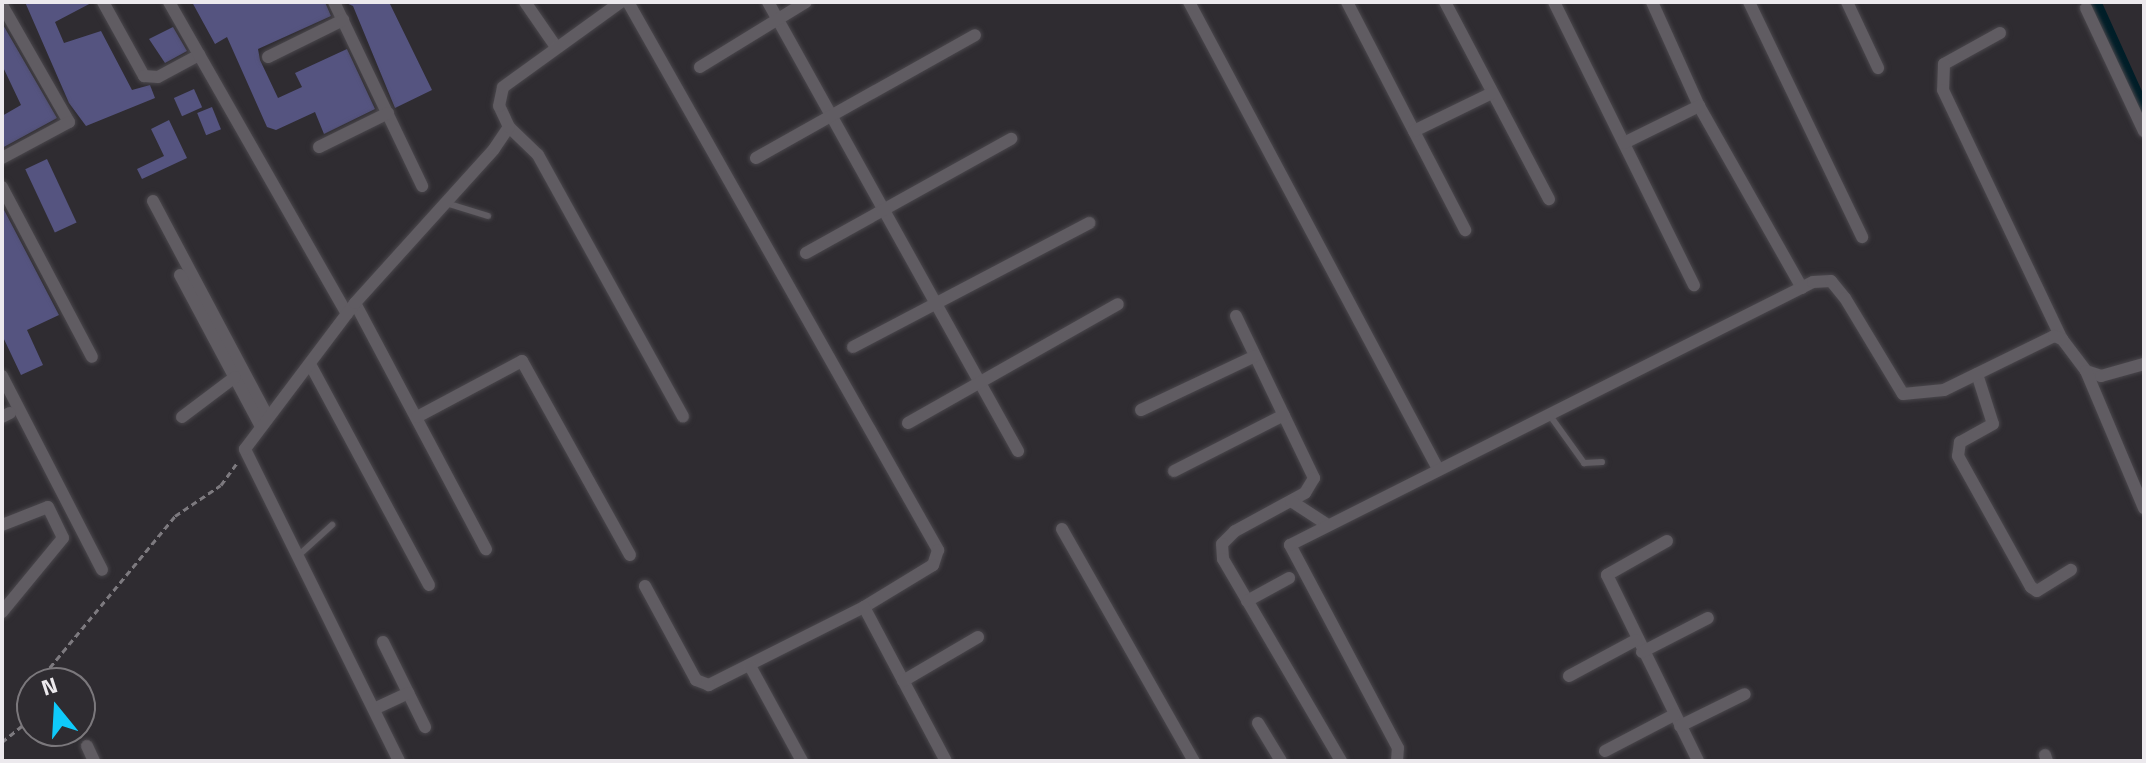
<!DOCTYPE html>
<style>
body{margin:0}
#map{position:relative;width:2146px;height:763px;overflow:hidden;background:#2f2c31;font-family:"Titillium Web",sans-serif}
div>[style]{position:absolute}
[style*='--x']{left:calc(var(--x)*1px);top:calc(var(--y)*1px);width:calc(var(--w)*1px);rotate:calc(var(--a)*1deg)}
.canal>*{height:16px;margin:-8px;padding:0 8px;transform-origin:8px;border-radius:8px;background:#001e28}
.building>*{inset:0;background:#555480;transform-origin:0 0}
.path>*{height:3px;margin-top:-1.5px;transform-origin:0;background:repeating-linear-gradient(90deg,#7d7a7f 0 6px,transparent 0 10px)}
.roads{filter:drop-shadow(0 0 2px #4a474c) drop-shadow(0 0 2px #4a474c)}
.lane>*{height:6px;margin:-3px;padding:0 3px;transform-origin:3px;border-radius:3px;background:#605c62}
.street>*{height:12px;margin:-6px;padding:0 6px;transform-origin:6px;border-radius:6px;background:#605c62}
span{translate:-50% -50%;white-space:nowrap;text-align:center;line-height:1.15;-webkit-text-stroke:8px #2f2c31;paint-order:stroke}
.frame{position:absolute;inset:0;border:4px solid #ece9ed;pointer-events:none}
.north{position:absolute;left:16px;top:667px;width:80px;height:80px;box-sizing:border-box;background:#2f2c31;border:2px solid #7b787c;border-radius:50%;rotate:342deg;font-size:22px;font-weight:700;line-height:32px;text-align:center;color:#ece9ed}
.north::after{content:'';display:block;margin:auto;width:28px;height:36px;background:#0fcafa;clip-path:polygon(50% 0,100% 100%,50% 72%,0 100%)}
</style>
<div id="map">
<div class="canal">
<i style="--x:2093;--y:2;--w:124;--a:65.7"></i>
</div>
<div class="building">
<i style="clip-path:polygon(25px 2px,93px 2px,55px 22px,64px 43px,101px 31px,132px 90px,150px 85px,155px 98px,86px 126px,69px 103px)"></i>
<i style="clip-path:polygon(192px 2px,325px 2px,331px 16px,258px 49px,260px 60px,278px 98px,302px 87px,295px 73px,347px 49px,375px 109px,324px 134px,315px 112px,276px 130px,267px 127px,227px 37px,215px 44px)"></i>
<i style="clip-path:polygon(344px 2px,389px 2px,432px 90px,395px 108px,353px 6px)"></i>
<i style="clip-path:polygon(2px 23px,57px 118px,2px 148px,2px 116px,21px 105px,2px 65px)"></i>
<i style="clip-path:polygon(173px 27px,187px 51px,165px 63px,149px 39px)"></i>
<i style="left:194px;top:89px;width:20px;height:22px;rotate:66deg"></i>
<i style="left:212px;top:107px;width:24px;height:16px;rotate:68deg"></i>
<i style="clip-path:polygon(169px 120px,187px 158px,142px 179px,137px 169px,164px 156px,151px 129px)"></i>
<i style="left:47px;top:159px;width:70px;height:24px;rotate:65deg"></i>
<i style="clip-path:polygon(2px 206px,59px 315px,27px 330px,43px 365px,21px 375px,2px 335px)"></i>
</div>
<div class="path">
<i style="--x:37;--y:683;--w:217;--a:-50.4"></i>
<i style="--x:175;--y:516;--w:55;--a:-34"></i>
<i style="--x:221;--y:485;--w:27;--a:-54"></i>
<i style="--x:2;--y:742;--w:33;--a:-39"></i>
<i style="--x:28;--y:721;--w:20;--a:-79"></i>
</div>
<div class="roads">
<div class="lane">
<i style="--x:446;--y:203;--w:44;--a:17.2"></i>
<i style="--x:1551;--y:417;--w:57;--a:54.3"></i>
<i style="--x:1584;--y:463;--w:18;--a:-3"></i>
<i style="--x:299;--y:555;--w:45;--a:-42.3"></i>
</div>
<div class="street">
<i style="--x:103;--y:2;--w:85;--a:61"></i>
<i style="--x:144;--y:76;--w:14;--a:4"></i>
<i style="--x:158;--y:77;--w:47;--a:-28.2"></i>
<i style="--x:169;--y:2;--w:359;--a:60.3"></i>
<i style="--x:334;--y:2;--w:204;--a:64.4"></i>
<i style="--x:525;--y:2;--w:51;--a:55.4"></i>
<i style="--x:628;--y:2;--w:630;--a:60.5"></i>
<i style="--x:938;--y:550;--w:16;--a:108"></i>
<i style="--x:933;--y:565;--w:81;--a:148.7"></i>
<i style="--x:864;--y:607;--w:174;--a:153.3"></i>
<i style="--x:709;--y:685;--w:14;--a:-159"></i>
<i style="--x:696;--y:680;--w:107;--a:-118.5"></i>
<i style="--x:768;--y:2;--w:514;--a:60.89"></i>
<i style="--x:1189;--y:2;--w:529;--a:61.93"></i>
<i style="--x:1347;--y:2;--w:257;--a:62.6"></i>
<i style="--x:1445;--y:2;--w:223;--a:62.2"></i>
<i style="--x:1554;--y:2;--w:316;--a:63.7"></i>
<i style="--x:1652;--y:2;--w:114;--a:65.7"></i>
<i style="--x:1699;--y:106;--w:209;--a:60.5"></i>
<i style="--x:1749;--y:2;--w:261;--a:64.3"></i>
<i style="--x:1847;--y:2;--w:73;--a:64.8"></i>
<i style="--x:2;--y:5;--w:135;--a:60.2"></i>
<i style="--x:69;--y:122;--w:76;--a:151.8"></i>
<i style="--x:2086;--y:8;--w:136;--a:64.8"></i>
<i style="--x:2000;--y:33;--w:64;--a:151"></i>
<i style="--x:1944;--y:64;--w:26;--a:92"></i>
<i style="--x:1943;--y:90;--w:276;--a:64.5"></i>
<i style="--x:2062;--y:339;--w:40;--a:53"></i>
<i style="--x:2086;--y:371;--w:16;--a:18"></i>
<i style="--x:2101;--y:376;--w:45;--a:-15.6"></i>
<i style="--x:268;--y:57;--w:84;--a:-26.3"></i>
<i style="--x:700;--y:67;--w:124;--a:-31.5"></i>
<i style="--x:509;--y:127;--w:40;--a:44"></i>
<i style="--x:538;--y:155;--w:299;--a:61"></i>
<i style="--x:1414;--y:131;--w:87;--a:-26"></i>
<i style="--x:1624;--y:143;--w:84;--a:-26.3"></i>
<i style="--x:319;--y:147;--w:77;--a:-26.2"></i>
<i style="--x:756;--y:158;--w:251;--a:-29.3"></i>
<i style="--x:2;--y:187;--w:192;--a:62.1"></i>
<i style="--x:153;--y:201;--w:245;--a:62"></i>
<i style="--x:806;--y:253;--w:235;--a:-29.1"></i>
<i style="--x:180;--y:275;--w:172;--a:61.9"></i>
<i style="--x:355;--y:303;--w:279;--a:62"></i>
<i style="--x:1236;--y:316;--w:180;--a:64.3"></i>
<i style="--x:1314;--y:478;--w:17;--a:121"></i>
<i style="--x:1305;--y:493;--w:80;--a:151.5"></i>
<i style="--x:1235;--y:531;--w:18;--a:135"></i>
<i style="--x:1222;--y:544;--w:15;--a:86"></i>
<i style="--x:1223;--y:559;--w:234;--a:59.7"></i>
<i style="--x:853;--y:347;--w:267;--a:-27.7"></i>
<i style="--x:310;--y:364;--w:251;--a:61.7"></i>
<i style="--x:2086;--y:371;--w:149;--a:67.1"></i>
<i style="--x:1977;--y:374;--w:52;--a:72.3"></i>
<i style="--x:1993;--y:424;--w:38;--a:151"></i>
<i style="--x:1960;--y:442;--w:14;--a:98"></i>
<i style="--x:1958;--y:456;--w:150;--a:60.9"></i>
<i style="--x:2031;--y:587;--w:7;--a:34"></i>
<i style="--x:2037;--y:591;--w:40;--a:-32"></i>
<i style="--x:2;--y:376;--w:218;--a:62.7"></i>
<i style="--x:1141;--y:410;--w:126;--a:-25.3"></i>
<i style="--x:2;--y:417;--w:9;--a:-27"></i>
<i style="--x:182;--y:417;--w:66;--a:-37"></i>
<i style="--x:417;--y:417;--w:119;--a:-28.1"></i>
<i style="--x:522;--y:361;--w:222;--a:60.9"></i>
<i style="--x:908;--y:423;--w:241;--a:-29.5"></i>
<i style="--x:1174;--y:471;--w:123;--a:-27"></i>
<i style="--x:1291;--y:501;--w:44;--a:33"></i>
<i style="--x:2;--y:525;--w:49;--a:-21.4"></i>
<i style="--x:48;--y:507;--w:34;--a:64"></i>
<i style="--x:63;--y:538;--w:96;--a:129.5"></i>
<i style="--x:1062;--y:529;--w:267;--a:60.4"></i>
<i style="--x:1667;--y:541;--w:69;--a:150.5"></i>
<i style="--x:1607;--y:575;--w:207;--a:63.9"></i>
<i style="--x:1247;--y:601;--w:48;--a:-28.7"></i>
<i style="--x:864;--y:607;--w:174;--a:62"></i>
<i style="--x:383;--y:642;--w:95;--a:63.7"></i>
<i style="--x:1642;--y:652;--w:74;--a:-27.3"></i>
<i style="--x:750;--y:666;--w:108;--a:61.3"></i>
<i style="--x:1569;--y:676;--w:76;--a:-28.2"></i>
<i style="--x:903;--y:681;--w:87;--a:-30.4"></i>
<i style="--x:374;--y:709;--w:38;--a:-25"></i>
<i style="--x:1258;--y:723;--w:44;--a:58.8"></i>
<i style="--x:1680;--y:726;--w:72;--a:-26.2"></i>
<i style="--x:87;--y:746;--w:17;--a:65"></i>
<i style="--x:1605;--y:751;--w:78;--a:-27.6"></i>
<i style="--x:2045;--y:755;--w:6;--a:72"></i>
<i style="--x:399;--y:761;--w:348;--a:-116.3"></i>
<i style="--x:245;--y:449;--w:183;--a:-53"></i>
<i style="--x:355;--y:303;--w:207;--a:-47.9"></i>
<i style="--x:494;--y:149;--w:27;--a:-56"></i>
<i style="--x:509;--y:127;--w:23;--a:-115"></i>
<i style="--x:499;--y:106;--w:19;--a:-78"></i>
<i style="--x:503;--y:87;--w:145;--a:-35.8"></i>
<i style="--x:1397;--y:761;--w:13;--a:-86"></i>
<i style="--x:1398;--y:748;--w:230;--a:-118"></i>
<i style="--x:1290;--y:545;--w:585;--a:-26.7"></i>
<i style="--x:1813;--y:282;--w:18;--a:-3"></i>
<i style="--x:1831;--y:281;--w:22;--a:51"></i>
<i style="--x:1845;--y:298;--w:112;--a:58.9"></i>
<i style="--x:1903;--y:394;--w:41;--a:-5.6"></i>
<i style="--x:1944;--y:390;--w:123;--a:-26.1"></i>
<i style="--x:2054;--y:336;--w:9;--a:21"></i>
</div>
</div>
<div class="frame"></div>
<div class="north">N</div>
</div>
